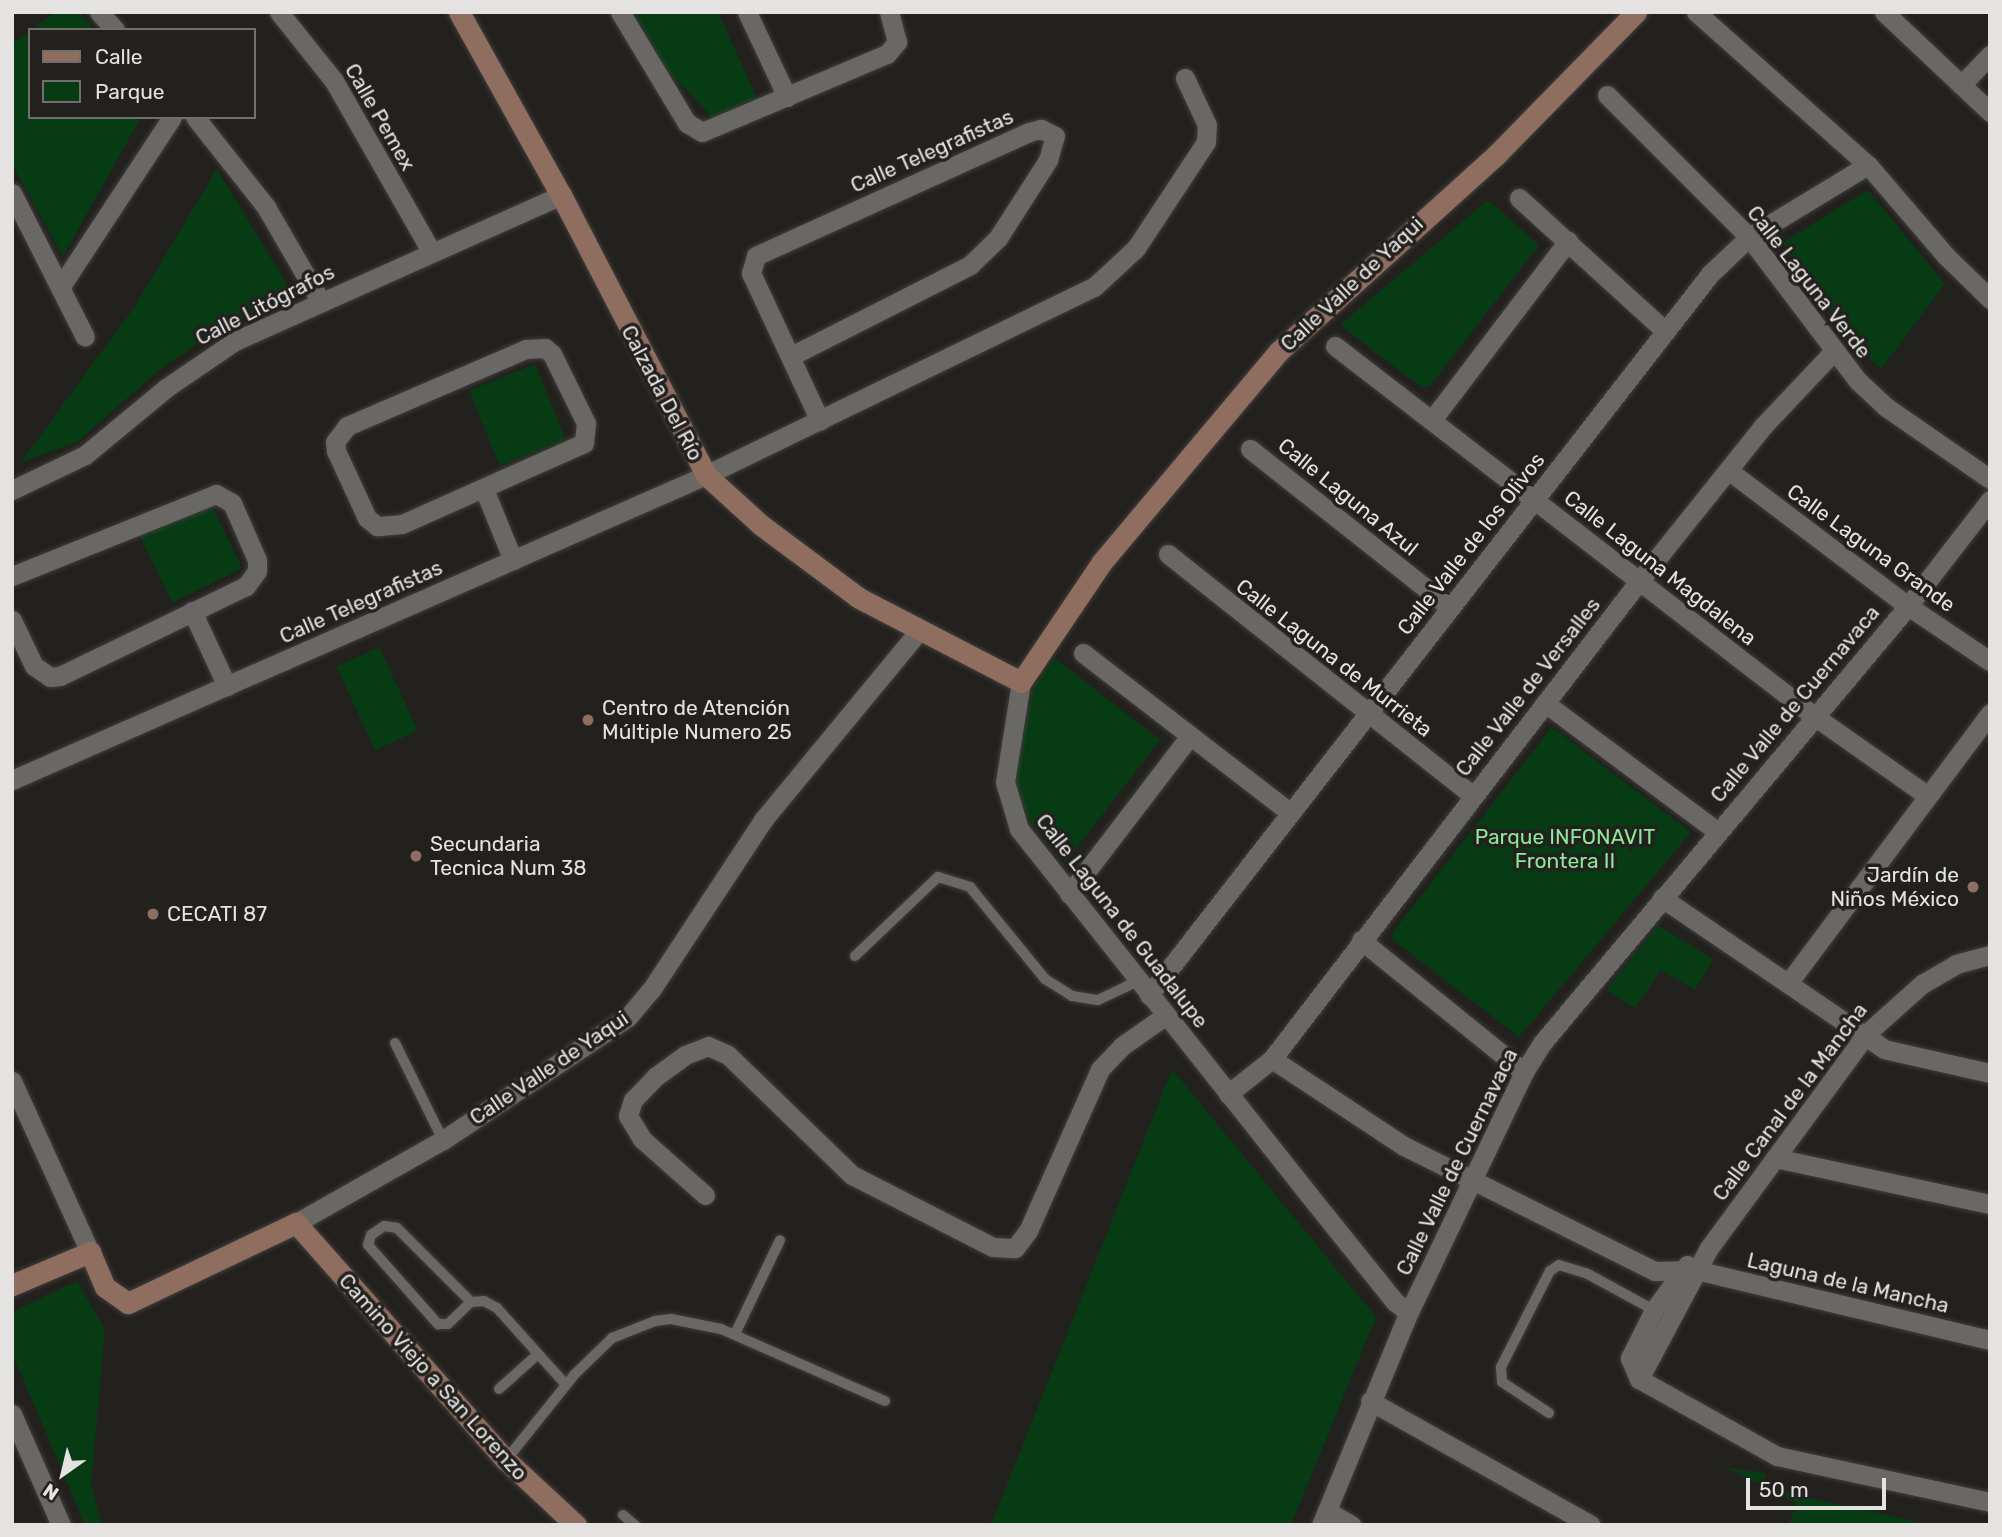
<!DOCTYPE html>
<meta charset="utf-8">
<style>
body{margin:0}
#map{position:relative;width:2002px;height:1537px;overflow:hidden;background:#23211e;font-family:Rubik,sans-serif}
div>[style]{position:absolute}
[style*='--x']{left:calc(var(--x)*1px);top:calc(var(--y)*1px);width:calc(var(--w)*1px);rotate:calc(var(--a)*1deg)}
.green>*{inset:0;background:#063b14;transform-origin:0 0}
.roads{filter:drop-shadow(0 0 2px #403e3c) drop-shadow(0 0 2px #403e3c)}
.lane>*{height:10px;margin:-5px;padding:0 5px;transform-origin:5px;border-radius:5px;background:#6a6865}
.street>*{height:19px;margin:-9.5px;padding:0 9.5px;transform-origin:9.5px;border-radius:9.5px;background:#6a6865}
.secondary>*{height:21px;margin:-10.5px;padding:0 10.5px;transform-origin:10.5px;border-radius:10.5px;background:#8f6d5f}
.dots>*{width:19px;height:19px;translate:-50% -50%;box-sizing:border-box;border:4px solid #23211e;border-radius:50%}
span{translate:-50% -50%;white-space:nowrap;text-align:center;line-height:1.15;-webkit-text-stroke:7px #23211e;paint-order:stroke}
.street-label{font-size:21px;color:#e4e3e1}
.poi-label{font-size:21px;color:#e4e3e1}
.left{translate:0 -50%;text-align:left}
.right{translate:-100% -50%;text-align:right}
.park-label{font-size:21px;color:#8de999}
.frame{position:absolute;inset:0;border:14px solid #e4e3e1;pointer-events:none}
.legend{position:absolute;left:28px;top:28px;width:228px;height:91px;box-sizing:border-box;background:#23211e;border:2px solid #706f6c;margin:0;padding:9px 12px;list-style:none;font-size:21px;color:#e4e3e1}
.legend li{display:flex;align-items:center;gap:14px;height:35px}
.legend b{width:35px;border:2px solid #706f6c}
.north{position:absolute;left:28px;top:1439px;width:70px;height:70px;-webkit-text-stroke:5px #23211e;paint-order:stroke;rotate:214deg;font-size:19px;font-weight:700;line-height:28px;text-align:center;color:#e4e3e1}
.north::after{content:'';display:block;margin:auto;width:24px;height:32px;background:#e4e3e1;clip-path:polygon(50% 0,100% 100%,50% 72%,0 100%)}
.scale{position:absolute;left:1746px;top:1478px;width:140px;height:32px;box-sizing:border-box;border:4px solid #e4e3e1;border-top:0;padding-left:9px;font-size:21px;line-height:24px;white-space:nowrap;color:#e4e3e1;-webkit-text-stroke:5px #23211e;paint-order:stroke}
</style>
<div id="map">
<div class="green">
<i style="clip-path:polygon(56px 12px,80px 12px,95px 30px,31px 30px)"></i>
<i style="clip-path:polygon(634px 12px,718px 12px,757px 98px,712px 117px,668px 71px)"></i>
<i style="clip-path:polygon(30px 31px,30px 117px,141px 117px,63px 257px,12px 164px,12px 44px)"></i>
<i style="clip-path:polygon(217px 169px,294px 296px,213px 332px,162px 368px,77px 442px,21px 462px,135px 306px)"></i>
<i style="clip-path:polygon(1868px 190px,1945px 284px,1881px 369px,1851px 341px,1782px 243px)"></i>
<i style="clip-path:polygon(1488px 200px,1539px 245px,1430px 386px,1422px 388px,1340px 325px)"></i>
<i style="left:535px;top:364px;width:81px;height:71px;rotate:68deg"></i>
<i style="left:209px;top:500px;width:76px;height:78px;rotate:64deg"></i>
<i style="left:379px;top:647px;width:92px;height:47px;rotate:65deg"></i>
<i style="clip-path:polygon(1055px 658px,1160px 740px,1065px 863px,1032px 824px,1015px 788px,1018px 752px,1036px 682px)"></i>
<i style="clip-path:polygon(1552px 727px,1691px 832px,1519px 1037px,1393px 940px,1393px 932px)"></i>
<i style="clip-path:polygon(1658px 925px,1713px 959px,1695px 990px,1661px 970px,1635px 1008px,1606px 990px)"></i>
<i style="clip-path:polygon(1172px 1069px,1376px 1317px,1291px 1525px,991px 1525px)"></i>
<i style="clip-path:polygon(77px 1281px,105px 1330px,91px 1485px,102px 1525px,85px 1525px,12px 1353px,12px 1312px)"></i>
<i style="clip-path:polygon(1725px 1467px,1766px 1474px,1764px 1483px,1778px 1491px,1931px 1525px,1789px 1525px,1796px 1503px)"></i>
</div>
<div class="roads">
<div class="lane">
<i style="--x:855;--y:956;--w:115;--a:-43.6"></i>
<i style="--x:938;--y:877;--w:34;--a:17"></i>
<i style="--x:970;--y:887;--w:119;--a:50.8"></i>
<i style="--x:1045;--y:979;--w:32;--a:32"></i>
<i style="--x:1072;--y:996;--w:26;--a:9"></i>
<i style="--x:1098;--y:1000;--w:44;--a:-25.4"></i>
<i style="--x:395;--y:1043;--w:108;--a:63.7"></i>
<i style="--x:471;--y:1302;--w:105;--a:-135"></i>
<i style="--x:397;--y:1228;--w:13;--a:-171"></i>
<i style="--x:384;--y:1226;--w:16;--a:145"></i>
<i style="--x:371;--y:1235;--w:10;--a:107"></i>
<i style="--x:368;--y:1245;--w:106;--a:48.5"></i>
<i style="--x:438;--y:1324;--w:10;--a:0"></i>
<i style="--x:448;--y:1324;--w:32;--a:-44"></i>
<i style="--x:471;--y:1302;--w:13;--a:-4"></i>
<i style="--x:484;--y:1301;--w:15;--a:28"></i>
<i style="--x:497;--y:1308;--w:103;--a:48.1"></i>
<i style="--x:735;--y:1334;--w:104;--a:-64.4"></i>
<i style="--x:499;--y:1389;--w:52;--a:-41.9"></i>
<i style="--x:1549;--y:1413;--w:56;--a:-146.6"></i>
<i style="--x:1502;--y:1382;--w:15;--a:-94"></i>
<i style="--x:1501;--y:1367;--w:108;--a:-63"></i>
<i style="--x:1550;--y:1271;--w:11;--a:-34"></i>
<i style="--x:1559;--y:1265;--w:28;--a:17"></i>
<i style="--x:1586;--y:1273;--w:77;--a:28.6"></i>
<i style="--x:506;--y:1460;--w:110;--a:-51.3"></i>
<i style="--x:575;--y:1374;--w:52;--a:-44.2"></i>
<i style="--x:612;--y:1338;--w:46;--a:-21.6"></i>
<i style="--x:655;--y:1321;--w:16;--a:-7"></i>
<i style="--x:671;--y:1319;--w:51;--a:11.3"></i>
<i style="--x:721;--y:1329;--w:179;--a:23.7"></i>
<i style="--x:623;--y:1515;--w:16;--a:40"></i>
</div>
<div class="street">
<i style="--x:99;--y:12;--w:24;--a:48"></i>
<i style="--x:279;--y:12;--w:88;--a:51.4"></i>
<i style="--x:334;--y:81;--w:196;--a:60.3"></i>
<i style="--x:620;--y:12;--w:130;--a:58.9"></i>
<i style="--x:687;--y:123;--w:17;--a:31"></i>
<i style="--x:702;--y:132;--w:201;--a:-22.9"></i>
<i style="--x:887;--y:54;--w:16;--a:-50"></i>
<i style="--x:897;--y:42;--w:31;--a:-105"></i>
<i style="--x:747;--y:12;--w:94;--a:64.8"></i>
<i style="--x:1696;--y:12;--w:230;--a:41.7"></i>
<i style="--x:1868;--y:165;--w:120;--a:49.4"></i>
<i style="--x:1946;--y:256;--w:62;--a:44.3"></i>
<i style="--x:1884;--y:12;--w:146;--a:43.3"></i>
<i style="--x:1961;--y:85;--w:42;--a:-46"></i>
<i style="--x:1607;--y:95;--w:201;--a:45"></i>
<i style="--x:1749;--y:237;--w:179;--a:52.9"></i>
<i style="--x:1857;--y:380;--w:40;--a:43"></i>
<i style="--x:1886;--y:407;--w:126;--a:34.7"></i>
<i style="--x:195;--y:117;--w:115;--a:51.7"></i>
<i style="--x:266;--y:207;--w:108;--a:59.9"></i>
<i style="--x:12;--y:193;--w:161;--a:63.1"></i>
<i style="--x:1519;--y:198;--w:197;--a:42.3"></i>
<i style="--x:61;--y:286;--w:202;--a:-56.7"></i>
<i style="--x:1335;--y:346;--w:605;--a:37.68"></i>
<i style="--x:1814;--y:716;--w:139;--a:35.1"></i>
<i style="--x:545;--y:348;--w:9;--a:41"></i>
<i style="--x:552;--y:354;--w:77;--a:63.8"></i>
<i style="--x:586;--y:423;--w:20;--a:96"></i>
<i style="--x:584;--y:443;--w:199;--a:156"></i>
<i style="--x:402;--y:524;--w:25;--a:175"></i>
<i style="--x:377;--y:526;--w:13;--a:-141"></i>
<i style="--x:367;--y:518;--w:74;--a:-114.8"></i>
<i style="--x:336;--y:451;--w:9;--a:-96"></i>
<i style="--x:335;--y:442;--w:20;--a:-53"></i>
<i style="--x:347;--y:426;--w:195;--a:-23.3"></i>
<i style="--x:526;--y:349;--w:19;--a:-3"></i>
<i style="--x:791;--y:356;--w:201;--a:-26.9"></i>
<i style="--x:970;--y:265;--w:39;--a:-44"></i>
<i style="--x:998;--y:238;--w:93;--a:-57.3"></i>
<i style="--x:1048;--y:160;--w:25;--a:-74"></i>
<i style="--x:1055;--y:136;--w:16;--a:-153"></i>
<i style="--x:1041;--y:129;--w:12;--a:166"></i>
<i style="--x:1029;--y:132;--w:300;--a:155.6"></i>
<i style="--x:756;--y:256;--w:18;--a:106"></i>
<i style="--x:751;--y:273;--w:163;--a:65"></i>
<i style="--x:1432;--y:420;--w:225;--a:-52.8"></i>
<i style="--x:1250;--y:449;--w:254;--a:38.4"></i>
<i style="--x:1728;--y:470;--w:226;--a:37.1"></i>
<i style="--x:1908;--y:606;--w:99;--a:33.9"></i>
<i style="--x:484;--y:489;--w:77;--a:67.8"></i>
<i style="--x:12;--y:490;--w:81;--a:-25.6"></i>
<i style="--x:85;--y:455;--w:105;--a:-39.6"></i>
<i style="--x:166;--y:388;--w:83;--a:-34.3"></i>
<i style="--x:235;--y:341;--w:357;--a:-24.1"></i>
<i style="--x:1168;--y:554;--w:389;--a:38.4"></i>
<i style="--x:12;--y:576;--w:220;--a:-21.9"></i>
<i style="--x:216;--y:494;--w:18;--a:29"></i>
<i style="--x:232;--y:503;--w:62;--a:66.3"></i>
<i style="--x:257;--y:560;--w:11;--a:90"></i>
<i style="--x:257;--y:571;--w:19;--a:126"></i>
<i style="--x:246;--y:586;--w:207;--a:154.2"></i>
<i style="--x:60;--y:676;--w:10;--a:174"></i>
<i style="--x:50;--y:677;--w:19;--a:-145"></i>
<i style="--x:34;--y:666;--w:51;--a:-115.6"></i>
<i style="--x:192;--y:611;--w:83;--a:65"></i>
<i style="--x:1083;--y:653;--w:262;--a:37.6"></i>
<i style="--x:1021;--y:682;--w:101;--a:99.1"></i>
<i style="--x:1005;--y:782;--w:49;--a:73.4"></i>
<i style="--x:1019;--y:829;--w:467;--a:51.6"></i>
<i style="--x:1309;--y:1195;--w:137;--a:51.2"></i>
<i style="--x:1395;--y:1302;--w:17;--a:36"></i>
<i style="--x:1545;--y:703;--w:214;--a:36.7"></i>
<i style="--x:12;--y:780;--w:758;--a:-23.72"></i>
<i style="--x:706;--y:475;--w:431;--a:-25.9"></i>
<i style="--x:1094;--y:287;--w:57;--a:-42.9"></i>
<i style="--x:1136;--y:248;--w:127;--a:-56.6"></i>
<i style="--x:1206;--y:142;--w:17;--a:-87"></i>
<i style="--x:1207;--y:125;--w:52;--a:-115.1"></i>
<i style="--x:1069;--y:894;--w:199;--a:-52.6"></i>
<i style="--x:1662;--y:898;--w:268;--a:34.2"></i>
<i style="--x:1884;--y:1049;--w:109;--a:12.8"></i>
<i style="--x:1361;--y:940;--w:210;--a:39"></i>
<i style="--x:1789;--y:982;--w:336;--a:-53.2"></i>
<i style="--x:1149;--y:995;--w:914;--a:-52.11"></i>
<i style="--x:1710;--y:274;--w:54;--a:-43.5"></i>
<i style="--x:1749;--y:237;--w:139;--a:-31.2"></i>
<i style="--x:1272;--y:1059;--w:158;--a:33.4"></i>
<i style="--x:1404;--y:1146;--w:280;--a:26.5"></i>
<i style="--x:1655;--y:1271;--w:41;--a:-1.4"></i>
<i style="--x:1696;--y:1270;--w:302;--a:13.4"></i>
<i style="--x:12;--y:1081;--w:188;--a:65.5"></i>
<i style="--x:1228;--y:1094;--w:56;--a:-38.5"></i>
<i style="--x:1272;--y:1059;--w:603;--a:-52.48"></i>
<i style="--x:1639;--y:581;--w:198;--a:-51.3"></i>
<i style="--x:1763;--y:426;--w:102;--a:-46.6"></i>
<i style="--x:1775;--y:1158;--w:220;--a:12.1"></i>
<i style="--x:705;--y:1195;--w:84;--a:-138.4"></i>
<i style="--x:642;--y:1139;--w:27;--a:-121"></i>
<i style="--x:628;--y:1116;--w:17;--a:-73"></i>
<i style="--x:633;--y:1100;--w:32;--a:-46"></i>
<i style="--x:655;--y:1077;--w:37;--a:-36"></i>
<i style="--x:685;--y:1055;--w:25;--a:-21"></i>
<i style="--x:708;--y:1046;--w:22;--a:24"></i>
<i style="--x:728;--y:1055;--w:173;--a:44.1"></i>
<i style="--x:852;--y:1175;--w:158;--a:27.1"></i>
<i style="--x:993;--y:1247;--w:22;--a:3"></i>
<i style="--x:1015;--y:1248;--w:21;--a:-53"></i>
<i style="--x:1028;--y:1231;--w:177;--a:-66"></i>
<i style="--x:1100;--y:1069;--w:32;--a:-46"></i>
<i style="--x:1122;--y:1046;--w:54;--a:-35.2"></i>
<i style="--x:296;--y:1223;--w:169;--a:-29.5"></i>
<i style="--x:443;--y:1140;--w:222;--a:-33.6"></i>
<i style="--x:628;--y:1017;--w:35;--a:-50"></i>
<i style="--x:651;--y:990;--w:204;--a:-56.6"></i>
<i style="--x:763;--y:820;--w:244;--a:-50.5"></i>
<i style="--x:1687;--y:1265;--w:56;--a:126.3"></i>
<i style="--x:1654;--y:1310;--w:54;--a:116.6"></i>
<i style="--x:1630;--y:1358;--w:23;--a:67"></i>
<i style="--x:1639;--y:1379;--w:158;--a:29.2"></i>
<i style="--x:1777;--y:1456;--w:218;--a:12.2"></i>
<i style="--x:1639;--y:1379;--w:149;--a:-61.9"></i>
<i style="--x:1709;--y:1248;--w:265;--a:-53.7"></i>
<i style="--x:1866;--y:1034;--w:75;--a:-41.8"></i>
<i style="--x:1922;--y:984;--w:39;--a:-30"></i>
<i style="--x:1956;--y:964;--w:35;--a:-15"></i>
<i style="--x:1370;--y:1401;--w:253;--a:29.3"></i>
<i style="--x:12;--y:1414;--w:121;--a:66.2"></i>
<i style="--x:1327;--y:1511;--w:28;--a:30"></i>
<i style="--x:1321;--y:1525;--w:230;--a:-67.6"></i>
<i style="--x:1409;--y:1312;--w:266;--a:-64.4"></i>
<i style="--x:1524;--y:1072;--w:36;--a:-58"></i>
<i style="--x:1543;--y:1042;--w:569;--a:-50.07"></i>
<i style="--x:1908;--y:606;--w:134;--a:-52.3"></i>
</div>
<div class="secondary">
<i style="--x:459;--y:12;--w:210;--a:60.9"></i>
<i style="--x:561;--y:195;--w:315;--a:62.6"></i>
<i style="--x:706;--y:475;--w:74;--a:42.3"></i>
<i style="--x:761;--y:525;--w:122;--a:36.7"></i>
<i style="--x:859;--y:598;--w:182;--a:27.4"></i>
<i style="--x:1021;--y:682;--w:145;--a:-56"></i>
<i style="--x:1102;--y:562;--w:274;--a:-50"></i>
<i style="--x:1278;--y:352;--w:295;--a:-42.1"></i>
<i style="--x:1497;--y:154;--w:199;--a:-45.6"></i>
<i style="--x:12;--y:1285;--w:85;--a:-22.9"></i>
<i style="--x:90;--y:1252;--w:38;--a:67"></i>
<i style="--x:105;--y:1287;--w:28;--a:35"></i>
<i style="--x:128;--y:1303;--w:186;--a:-25.5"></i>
<i style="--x:296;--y:1223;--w:317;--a:48.5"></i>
<i style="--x:506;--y:1460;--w:96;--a:42.9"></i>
</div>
</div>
<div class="dots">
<i style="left:588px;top:720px;background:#8d6e63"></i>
<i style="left:416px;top:856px;background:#8d6e63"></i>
<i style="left:1973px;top:887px;background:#8d6e63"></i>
<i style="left:153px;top:914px;background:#8d6e63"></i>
</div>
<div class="street-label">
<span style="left:380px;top:117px;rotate:60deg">Calle Pemex</span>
<span style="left:932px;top:151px;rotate:-24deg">Calle Telegrafistas</span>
<span style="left:1809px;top:282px;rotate:52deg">Calle Laguna Verde</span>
<span style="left:1352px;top:284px;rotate:-43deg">Calle Valle de Yaqui</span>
<span style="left:265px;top:305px;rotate:-27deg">Calle Litógrafos</span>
<span style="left:662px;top:393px;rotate:62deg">Calzada Del Río</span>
<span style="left:1348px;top:497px;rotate:39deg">Calle Laguna Azul</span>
<span style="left:1471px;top:544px;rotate:-52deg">Calle Valle de los Olivos</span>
<span style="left:1871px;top:548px;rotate:36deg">Calle Laguna Grande</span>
<span style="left:1660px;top:568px;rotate:38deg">Calle Laguna Magdalena</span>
<span style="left:361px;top:602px;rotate:-24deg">Calle Telegrafistas</span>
<span style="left:1334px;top:658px;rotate:38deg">Calle Laguna de Murrieta</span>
<span style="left:1528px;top:687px;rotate:-52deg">Calle Valle de Versalles</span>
<span style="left:1795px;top:704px;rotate:-50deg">Calle Valle de Cuernavaca</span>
<span style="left:1122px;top:921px;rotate:52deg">Calle Laguna de Guadalupe</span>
<span style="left:549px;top:1068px;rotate:-34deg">Calle Valle de Yaqui</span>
<span style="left:1790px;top:1102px;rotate:-53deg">Calle Canal de la Mancha</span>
<span style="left:1457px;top:1162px;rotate:-64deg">Calle Valle de Cuernavaca</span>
<span style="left:1848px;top:1283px;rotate:13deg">Laguna de la Mancha</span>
<span style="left:433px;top:1377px;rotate:48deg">Camino Viejo a San Lorenzo</span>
</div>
<div class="poi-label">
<span class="left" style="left:602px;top:720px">Centro de Atención<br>Múltiple Numero 25</span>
<span class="left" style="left:430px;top:856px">Secundaria<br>Tecnica Num 38</span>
<span class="right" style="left:1959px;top:887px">Jardín de<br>Niños México</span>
<span class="left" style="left:167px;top:914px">CECATI 87</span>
</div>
<div class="park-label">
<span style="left:1565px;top:849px">Parque INFONAVIT<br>Frontera II</span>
</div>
<div class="frame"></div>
<ul class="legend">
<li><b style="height:9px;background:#8f6d5f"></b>Calle</li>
<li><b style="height:19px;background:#063b14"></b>Parque</li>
</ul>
<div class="north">N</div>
<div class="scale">50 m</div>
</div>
